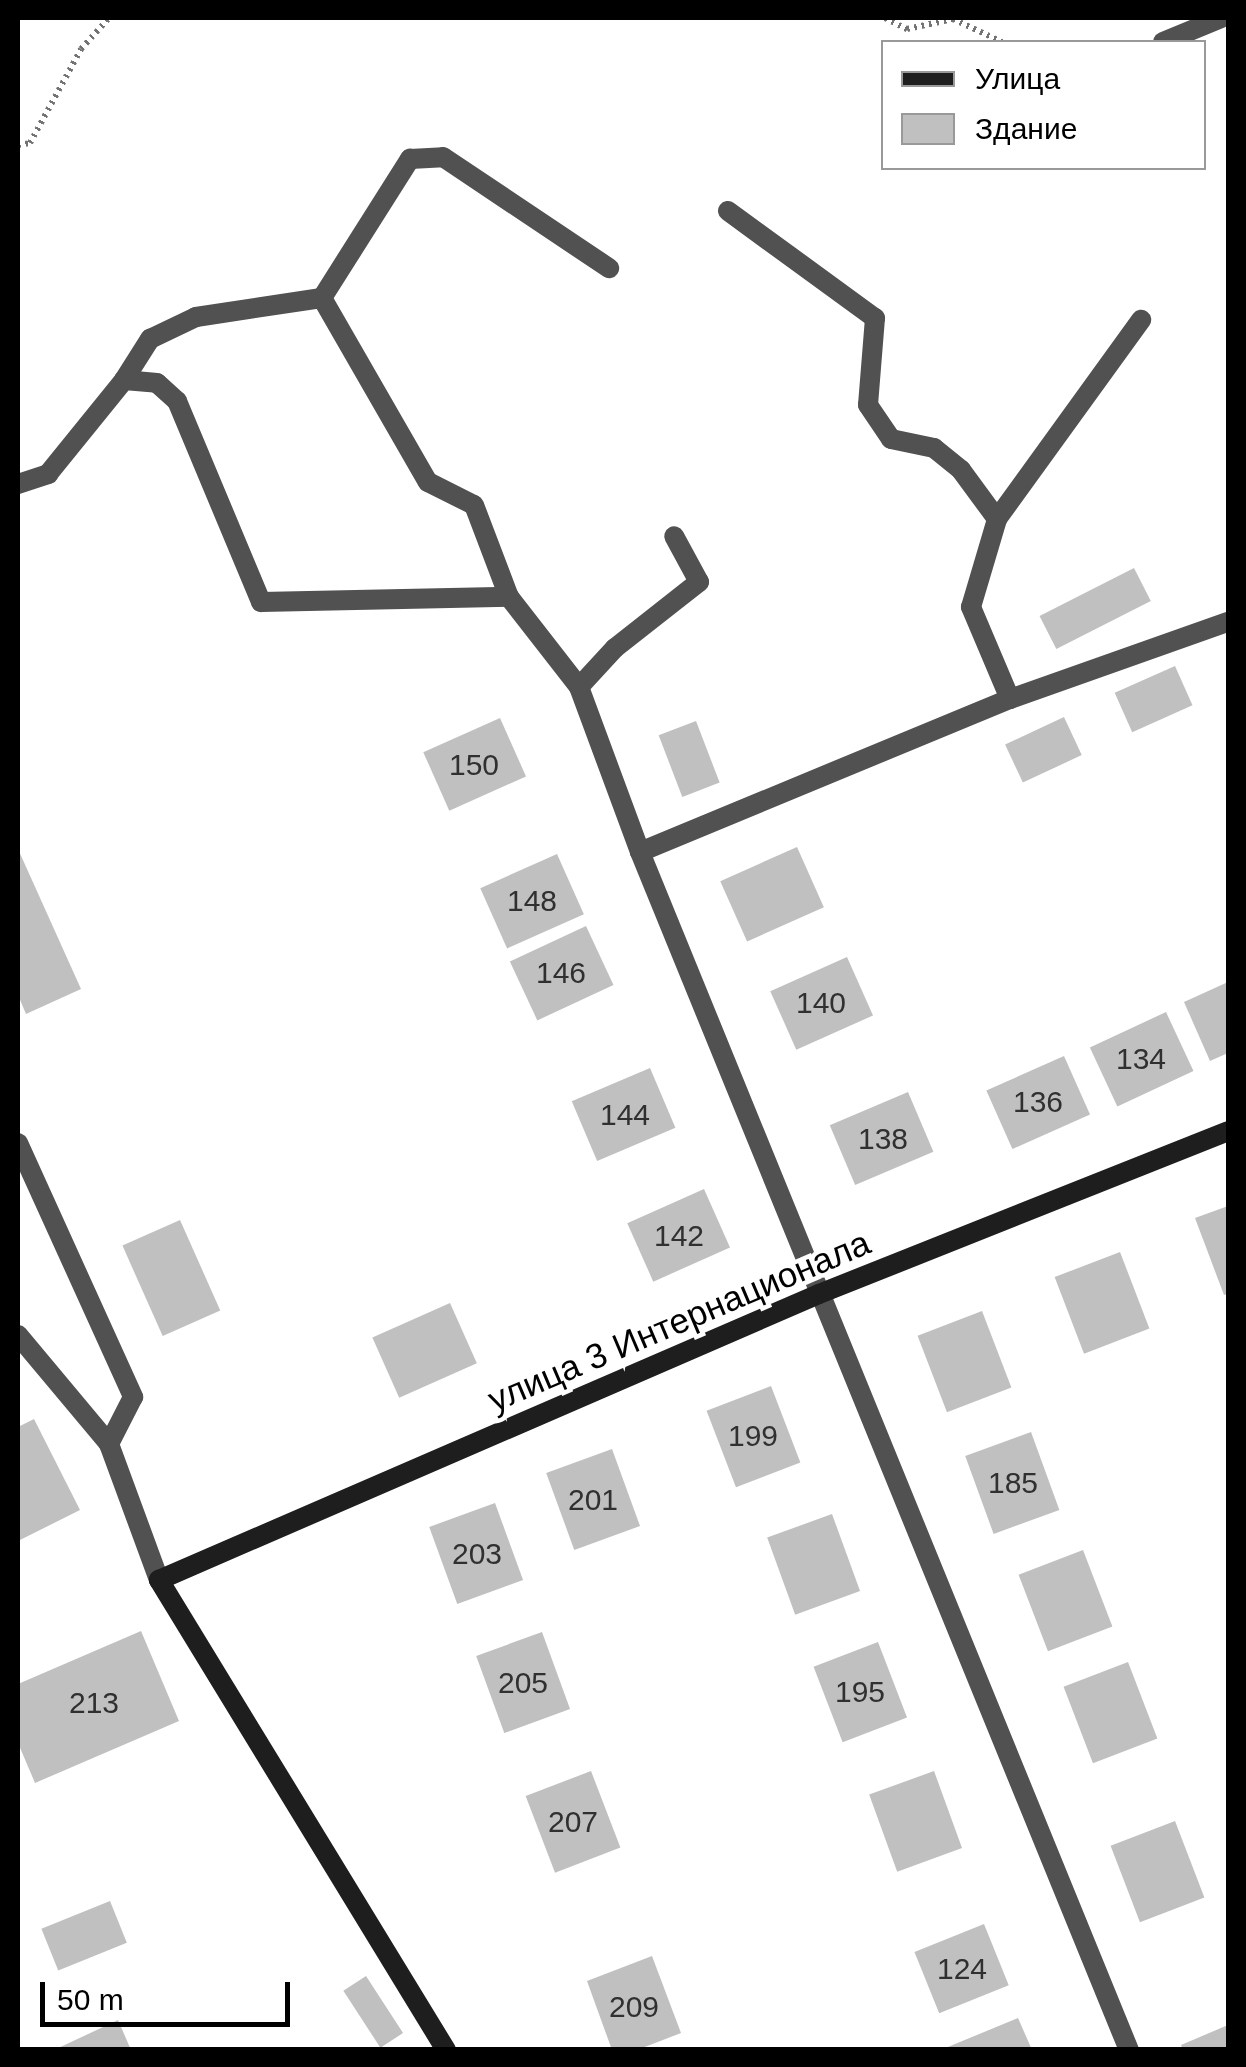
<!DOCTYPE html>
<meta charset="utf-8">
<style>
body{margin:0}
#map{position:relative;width:1246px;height:2067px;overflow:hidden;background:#fff;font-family:Helvetica,sans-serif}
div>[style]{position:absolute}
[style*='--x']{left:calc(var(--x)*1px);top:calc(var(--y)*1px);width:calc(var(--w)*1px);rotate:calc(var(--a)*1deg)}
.building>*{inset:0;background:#c0c0c0;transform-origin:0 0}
.path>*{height:6px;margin-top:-3px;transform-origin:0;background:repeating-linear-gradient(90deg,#737373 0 2.5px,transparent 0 7.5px)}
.lane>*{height:20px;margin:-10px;padding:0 10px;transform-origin:10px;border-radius:10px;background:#515151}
.street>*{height:20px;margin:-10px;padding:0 10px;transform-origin:10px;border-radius:10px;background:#515151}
.secondary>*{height:20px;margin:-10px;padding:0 10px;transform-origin:10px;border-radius:10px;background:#1e1e1e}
span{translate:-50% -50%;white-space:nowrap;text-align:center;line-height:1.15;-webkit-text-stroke:9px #fff;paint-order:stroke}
.number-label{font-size:30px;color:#303030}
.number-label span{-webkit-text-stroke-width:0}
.street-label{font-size:35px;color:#000}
.frame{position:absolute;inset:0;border:20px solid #000;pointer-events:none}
.legend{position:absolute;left:881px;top:40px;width:325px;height:130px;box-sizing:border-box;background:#fff;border:2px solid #999;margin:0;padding:12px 18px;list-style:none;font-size:30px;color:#000}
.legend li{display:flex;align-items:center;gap:20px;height:50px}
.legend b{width:50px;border:2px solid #999}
.scale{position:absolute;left:40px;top:1982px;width:250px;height:45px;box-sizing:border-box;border:5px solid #000;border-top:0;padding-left:12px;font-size:30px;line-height:35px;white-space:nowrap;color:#000;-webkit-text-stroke:8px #fff;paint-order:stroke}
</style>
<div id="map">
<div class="building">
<i style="left:1134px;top:568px;width:37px;height:106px;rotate:63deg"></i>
<i style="left:1175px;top:666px;width:43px;height:66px;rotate:66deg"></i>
<i style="left:1064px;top:717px;width:42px;height:65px;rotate:65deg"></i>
<i style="left:500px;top:718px;width:64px;height:84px;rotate:66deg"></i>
<i style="left:696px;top:721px;width:66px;height:40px;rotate:69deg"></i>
<i style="left:797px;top:847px;width:66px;height:84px;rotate:66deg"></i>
<i style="clip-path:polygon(18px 849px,81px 989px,26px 1014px,18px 995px)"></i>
<i style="left:557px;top:854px;width:66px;height:84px;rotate:66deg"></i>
<i style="left:586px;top:926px;width:65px;height:84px;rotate:65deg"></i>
<i style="left:847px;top:957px;width:64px;height:84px;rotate:66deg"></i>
<i style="clip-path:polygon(1228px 982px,1228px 1053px,1210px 1061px,1184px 1002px)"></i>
<i style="left:1166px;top:1012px;width:65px;height:84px;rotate:65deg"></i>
<i style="left:1064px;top:1056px;width:64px;height:85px;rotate:66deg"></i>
<i style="left:650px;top:1068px;width:65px;height:85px;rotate:67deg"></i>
<i style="left:908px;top:1092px;width:65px;height:85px;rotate:67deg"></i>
<i style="left:704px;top:1189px;width:64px;height:84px;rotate:66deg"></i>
<i style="clip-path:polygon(1228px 1206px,1228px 1294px,1224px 1295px,1195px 1218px)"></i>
<i style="left:180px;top:1220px;width:99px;height:63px;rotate:66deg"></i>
<i style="left:1120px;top:1252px;width:82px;height:70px;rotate:69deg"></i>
<i style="left:450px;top:1303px;width:66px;height:85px;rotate:66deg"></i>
<i style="left:982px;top:1311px;width:82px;height:69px;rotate:69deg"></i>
<i style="left:771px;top:1386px;width:82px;height:69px;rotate:69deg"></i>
<i style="clip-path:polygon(34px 1419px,80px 1510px,18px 1541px,18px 1427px)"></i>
<i style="left:1031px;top:1432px;width:83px;height:70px;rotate:70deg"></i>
<i style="left:612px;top:1449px;width:82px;height:70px;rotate:70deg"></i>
<i style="left:495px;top:1503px;width:82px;height:70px;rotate:70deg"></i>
<i style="left:832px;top:1514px;width:82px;height:69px;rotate:70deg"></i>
<i style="left:1083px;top:1550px;width:82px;height:69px;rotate:69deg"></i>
<i style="clip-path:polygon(141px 1631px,179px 1721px,35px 1783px,18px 1743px,18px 1684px)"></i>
<i style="left:542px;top:1632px;width:82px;height:70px;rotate:70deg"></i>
<i style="left:878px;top:1642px;width:81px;height:69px;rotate:69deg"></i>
<i style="left:1128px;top:1662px;width:82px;height:69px;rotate:69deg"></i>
<i style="left:591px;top:1771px;width:82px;height:70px;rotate:69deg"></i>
<i style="left:934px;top:1771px;width:82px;height:69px;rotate:70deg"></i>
<i style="left:1175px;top:1821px;width:82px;height:69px;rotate:69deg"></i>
<i style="left:110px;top:1901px;width:45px;height:74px;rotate:68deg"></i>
<i style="left:984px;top:1924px;width:66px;height:75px;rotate:68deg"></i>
<i style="clip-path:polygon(652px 1956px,681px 2033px,637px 2050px,612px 2050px,587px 1981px)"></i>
<i style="left:366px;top:1976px;width:68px;height:27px;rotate:57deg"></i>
<i style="clip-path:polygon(1018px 2018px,1032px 2050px,943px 2050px,943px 2049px)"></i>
<i style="clip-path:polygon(118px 2020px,131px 2050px,54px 2050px)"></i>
<i style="clip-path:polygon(1228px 2025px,1228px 2050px,1183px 2050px,1181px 2045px)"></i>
</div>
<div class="path">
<i style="--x:885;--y:18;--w:25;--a:27"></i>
<i style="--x:907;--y:29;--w:47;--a:-12.3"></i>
<i style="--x:953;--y:19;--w:54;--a:25.1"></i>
<i style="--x:18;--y:145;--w:12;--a:-9"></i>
<i style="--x:30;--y:143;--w:107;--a:-61.5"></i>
<i style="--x:81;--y:49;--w:42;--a:-47.9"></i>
</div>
<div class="lane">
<i style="--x:728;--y:211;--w:182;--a:36.1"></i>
<i style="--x:875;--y:318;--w:87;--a:94.6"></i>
<i style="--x:868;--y:405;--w:41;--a:55.9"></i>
<i style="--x:891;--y:439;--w:44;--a:11.8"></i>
<i style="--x:934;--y:448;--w:35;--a:39"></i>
<i style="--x:961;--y:470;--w:61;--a:53.7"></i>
<i style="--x:322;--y:298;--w:212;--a:60.1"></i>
<i style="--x:428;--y:482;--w:51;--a:26.6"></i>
<i style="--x:474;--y:505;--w:98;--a:69.2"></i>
<i style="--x:509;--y:597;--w:114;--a:52.1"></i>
<i style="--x:579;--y:687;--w:53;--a:-47.3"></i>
<i style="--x:615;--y:648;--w:107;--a:-38.2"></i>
<i style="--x:699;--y:582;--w:52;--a:-118.5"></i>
<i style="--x:124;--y:380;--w:49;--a:-57.6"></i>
<i style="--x:150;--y:339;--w:51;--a:-25.6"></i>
<i style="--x:196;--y:317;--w:127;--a:-8.6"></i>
<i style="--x:322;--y:298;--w:165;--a:-57.7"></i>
<i style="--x:410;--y:159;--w:33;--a:-3"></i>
<i style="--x:443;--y:157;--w:200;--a:33.8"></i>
<i style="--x:18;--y:484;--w:32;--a:-18"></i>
<i style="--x:48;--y:474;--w:121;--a:-51"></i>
<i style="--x:124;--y:380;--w:33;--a:5"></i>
<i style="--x:157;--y:383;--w:27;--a:42"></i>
<i style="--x:177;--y:401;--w:218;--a:67.3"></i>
<i style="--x:261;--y:602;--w:248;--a:-1.2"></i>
<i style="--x:1010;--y:699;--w:100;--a:-113"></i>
<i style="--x:971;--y:607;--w:92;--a:-73.5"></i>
<i style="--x:997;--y:519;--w:246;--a:-54.1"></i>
</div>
<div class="street">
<i style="--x:1163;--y:42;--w:63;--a:-22.5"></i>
<i style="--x:579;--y:687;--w:176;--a:69.7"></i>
<i style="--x:640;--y:852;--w:1294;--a:67.8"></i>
<i style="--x:640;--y:852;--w:400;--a:-22.5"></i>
<i style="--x:1010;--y:699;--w:231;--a:-19.5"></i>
<i style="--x:18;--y:1143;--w:279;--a:65.6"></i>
<i style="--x:133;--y:1397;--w:53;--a:117.1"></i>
<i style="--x:18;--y:1335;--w:142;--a:50.1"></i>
<i style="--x:109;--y:1444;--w:145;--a:69.8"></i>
</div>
<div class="secondary">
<i style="--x:446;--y:2050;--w:551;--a:-121.41"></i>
<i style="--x:159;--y:1580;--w:719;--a:-23.43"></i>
<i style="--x:819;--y:1294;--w:440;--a:-21.7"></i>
</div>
<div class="number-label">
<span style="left:474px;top:765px">150</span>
<span style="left:532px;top:901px">148</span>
<span style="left:561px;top:973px">146</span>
<span style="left:821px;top:1003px">140</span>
<span style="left:1141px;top:1059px">134</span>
<span style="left:1038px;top:1102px">136</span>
<span style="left:625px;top:1115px">144</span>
<span style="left:883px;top:1139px">138</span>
<span style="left:679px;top:1236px">142</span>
<span style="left:753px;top:1436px">199</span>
<span style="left:1013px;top:1483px">185</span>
<span style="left:593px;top:1500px">201</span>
<span style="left:477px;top:1554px">203</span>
<span style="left:523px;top:1683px">205</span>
<span style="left:860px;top:1692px">195</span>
<span style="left:94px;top:1703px">213</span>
<span style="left:573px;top:1822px">207</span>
<span style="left:962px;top:1969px">124</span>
<span style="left:634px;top:2007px">209</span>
</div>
<div class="street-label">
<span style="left:679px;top:1321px;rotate:-23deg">улица 3 Интернационала</span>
</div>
<div class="frame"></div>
<ul class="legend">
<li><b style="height:12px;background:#1e1e1e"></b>Улица</li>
<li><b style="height:28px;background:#c0c0c0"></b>Здание</li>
</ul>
<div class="scale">50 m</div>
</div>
